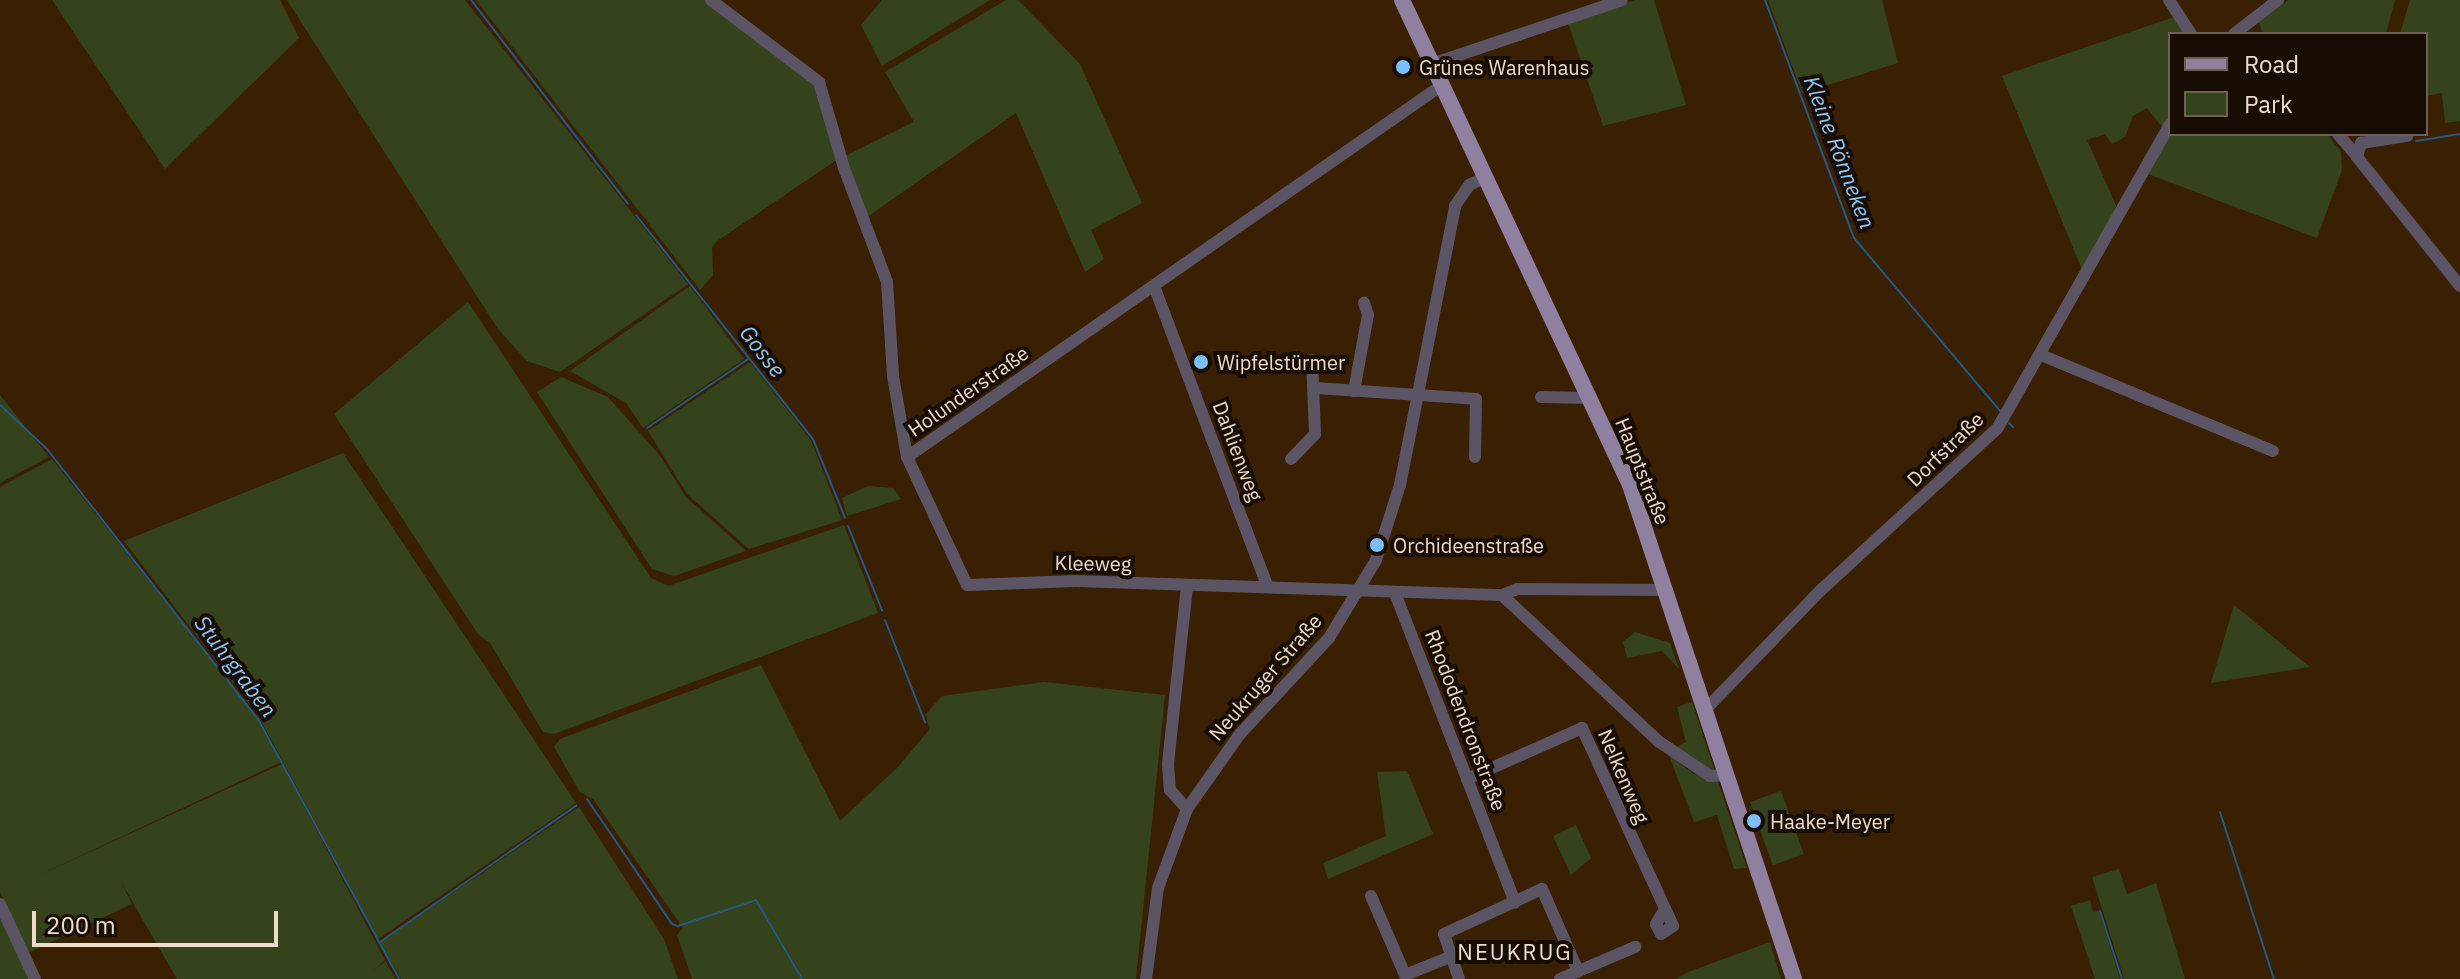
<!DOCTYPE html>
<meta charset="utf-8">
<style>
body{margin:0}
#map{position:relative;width:2460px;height:979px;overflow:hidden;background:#3a2002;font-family:"IBM Plex Sans",sans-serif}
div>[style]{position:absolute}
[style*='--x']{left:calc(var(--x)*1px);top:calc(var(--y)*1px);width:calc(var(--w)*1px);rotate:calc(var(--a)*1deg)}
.green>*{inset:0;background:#34431b;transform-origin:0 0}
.stream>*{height:2px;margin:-1px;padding:0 1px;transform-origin:1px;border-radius:1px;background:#255882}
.minor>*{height:12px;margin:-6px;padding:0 6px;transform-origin:6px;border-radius:6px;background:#5b5464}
.major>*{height:16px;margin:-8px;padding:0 8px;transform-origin:8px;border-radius:8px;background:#8f80a0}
.dots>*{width:22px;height:22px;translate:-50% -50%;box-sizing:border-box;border:4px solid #180d03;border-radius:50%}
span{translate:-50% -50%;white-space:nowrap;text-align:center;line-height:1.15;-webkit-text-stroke:8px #180d03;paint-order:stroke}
.poi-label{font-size:20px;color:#eddccc}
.left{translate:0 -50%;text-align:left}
.street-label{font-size:20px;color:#eddccc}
.water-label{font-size:22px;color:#8bc4f8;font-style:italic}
.neighbourhood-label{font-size:22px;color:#eddccc;letter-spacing:2px}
.legend{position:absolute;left:2168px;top:32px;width:260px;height:104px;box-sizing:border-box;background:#180d03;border:2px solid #6d6053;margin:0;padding:10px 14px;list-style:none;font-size:24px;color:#eddccc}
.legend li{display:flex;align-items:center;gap:16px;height:40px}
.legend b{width:40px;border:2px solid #6d6053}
.scale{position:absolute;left:32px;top:911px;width:246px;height:36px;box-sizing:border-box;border:4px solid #eddccc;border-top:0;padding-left:10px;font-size:24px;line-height:28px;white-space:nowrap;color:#eddccc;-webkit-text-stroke:6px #180d03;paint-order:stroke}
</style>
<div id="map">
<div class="green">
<i style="clip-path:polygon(52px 0,280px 0,299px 38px,165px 169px)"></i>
<i style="clip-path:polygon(287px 0,465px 0,688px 284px,560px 372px,527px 361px,498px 329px)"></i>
<i style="clip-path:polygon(476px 0,707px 0,816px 85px,838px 159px,717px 241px,712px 247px,713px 275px,700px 290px)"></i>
<i style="clip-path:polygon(882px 0,990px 0,882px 66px,861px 25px)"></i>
<i style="clip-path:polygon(1006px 0,1018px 0,1080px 64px,1142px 203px,1091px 230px,1104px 259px,1085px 272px,1016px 113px,867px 217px,845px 156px,914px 122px,885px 72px)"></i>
<i style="clip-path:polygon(1635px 0,1654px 0,1686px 105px,1603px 126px,1567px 20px)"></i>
<i style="clip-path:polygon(1768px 0,1882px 0,1898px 63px,1802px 93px)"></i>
<i style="clip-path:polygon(2288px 0,2395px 0,2386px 34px,2263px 34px,2259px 22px)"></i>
<i style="clip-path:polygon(2410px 0,2460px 0,2460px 121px,2445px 123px,2442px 93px,2426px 96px,2426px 34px,2400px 34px)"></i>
<i style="clip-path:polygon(2174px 17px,2185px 34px,2170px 34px,2170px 114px,2163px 128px,2147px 108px,2133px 116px,2125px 137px,2112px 144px,2105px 134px,2087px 140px,2118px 210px,2083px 272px,2002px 76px)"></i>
<i style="clip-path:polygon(2170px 134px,2327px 134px,2341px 152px,2342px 170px,2317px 238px,2148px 174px)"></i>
<i style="clip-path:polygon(690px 286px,744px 359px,643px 428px,626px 403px,570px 371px)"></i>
<i style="clip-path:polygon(468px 302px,651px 578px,668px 586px,844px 525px,878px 613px,554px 734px,543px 732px,490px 643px,478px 634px,334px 414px)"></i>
<i style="clip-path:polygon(750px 362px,811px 440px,842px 520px,749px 549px,687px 494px,648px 431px)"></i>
<i style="clip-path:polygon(561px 377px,608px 397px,661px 457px,685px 496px,746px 551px,674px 576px,652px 569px,537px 392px)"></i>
<i style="clip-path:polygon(0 395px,49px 457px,0 483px)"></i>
<i style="clip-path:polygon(343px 453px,576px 803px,378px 939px,259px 717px,124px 541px)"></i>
<i style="clip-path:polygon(52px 459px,258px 719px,281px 762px,35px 877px,282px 764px,385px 960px,372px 972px,385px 961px,396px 979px,177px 979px,121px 882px,132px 904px,28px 953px,0 892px,0 487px)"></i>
<i style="clip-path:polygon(868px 486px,893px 488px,901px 499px,847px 516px,842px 498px)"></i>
<i style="clip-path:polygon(2234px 605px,2310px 667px,2211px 683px)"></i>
<i style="clip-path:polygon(1635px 632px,1670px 643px,1679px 669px,1662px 651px,1627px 658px,1623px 642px)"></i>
<i style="clip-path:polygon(761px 665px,840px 821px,898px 767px,929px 730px,926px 714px,942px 696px,1044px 682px,1165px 695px,1136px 979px,692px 979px,677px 935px,683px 928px,593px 799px,580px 792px,554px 747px,560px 739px)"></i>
<i style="clip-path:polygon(1692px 702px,1715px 772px,1675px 748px,1686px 742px,1677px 707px)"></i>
<i style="clip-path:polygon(1669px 755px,1694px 774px,1717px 779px,1747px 868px,1734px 869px,1717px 815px,1694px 822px)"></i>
<i style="clip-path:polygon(1407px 771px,1433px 834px,1328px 879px,1323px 863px,1386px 836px,1377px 772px)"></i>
<i style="left:1781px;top:791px;width:67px;height:33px;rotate:70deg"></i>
<i style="clip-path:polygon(579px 807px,664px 939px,678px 979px,401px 979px,379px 943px)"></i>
<i style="clip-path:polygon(1576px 825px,1591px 858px,1571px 875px,1553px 836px)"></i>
<i style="clip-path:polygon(2119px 869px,2127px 894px,2156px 883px,2185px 979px,2124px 979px,2092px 877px)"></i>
<i style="clip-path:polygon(2090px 900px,2093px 912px,2099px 911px,2120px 979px,2095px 979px,2071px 906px)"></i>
<i style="clip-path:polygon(0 910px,31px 979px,0 979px)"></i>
<i style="clip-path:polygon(1770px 942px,1781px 979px,1676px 979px,1688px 972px)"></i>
</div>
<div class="stream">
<i style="--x:471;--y:0;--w:257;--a:52.4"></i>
<i style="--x:1765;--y:0;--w:254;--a:69.5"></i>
<i style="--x:1854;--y:238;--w:226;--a:49.8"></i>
<i style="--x:2416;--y:141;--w:45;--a:-9"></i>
<i style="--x:636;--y:215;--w:285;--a:51.7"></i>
<i style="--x:813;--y:439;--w:85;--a:67.9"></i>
<i style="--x:0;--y:405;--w:64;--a:43.1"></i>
<i style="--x:47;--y:449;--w:343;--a:52"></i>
<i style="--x:258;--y:719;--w:296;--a:61.5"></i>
<i style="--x:2009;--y:423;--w:6;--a:45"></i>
<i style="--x:647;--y:428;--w:122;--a:-34.3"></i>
<i style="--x:848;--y:526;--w:91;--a:68"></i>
<i style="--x:885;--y:620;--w:110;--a:68.6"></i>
<i style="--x:587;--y:799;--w:151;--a:55.8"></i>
<i style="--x:672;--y:924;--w:6;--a:18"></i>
<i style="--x:678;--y:926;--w:82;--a:-18.4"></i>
<i style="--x:756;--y:900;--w:91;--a:59.8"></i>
<i style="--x:2220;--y:812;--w:176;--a:72.1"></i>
<i style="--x:2100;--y:911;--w:71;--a:72.1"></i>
<i style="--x:380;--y:942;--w:239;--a:-34.8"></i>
</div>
<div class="minor">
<i style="--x:711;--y:0;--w:136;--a:37.2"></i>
<i style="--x:819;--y:82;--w:90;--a:73.8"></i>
<i style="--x:844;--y:168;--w:122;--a:69.3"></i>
<i style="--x:887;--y:282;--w:94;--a:86.3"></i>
<i style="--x:893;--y:376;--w:82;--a:80.2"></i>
<i style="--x:907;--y:457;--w:141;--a:64.9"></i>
<i style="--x:967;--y:585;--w:109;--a:-2.1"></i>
<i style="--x:1076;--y:581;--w:426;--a:1.9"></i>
<i style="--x:1502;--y:595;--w:214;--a:43.1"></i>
<i style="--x:1658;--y:741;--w:63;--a:33.9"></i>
<i style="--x:1710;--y:776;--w:17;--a:-3"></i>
<i style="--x:2169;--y:0;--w:40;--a:57.1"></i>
<i style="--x:2234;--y:34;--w:56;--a:-37.7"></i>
<i style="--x:1432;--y:64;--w:200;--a:-18.6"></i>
<i style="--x:2338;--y:134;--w:30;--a:50"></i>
<i style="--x:2357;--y:157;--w:15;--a:-74"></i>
<i style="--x:2361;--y:143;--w:47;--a:-8.7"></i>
<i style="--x:2357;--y:157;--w:165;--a:51.4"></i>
<i style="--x:1154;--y:286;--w:320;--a:69.3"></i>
<i style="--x:2041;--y:355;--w:251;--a:22.5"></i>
<i style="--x:1316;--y:388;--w:160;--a:3.9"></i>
<i style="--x:1476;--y:399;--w:58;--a:91"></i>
<i style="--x:1354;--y:391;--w:77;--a:-79.6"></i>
<i style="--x:1368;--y:315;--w:13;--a:-108"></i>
<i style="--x:1541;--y:397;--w:49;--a:1.2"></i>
<i style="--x:907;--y:457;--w:652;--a:-34.81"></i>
<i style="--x:1291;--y:459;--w:35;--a:-46"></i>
<i style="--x:1315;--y:434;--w:74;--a:-92.3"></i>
<i style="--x:1187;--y:586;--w:179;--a:96.1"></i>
<i style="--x:1168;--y:764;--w:26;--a:86"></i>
<i style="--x:1170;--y:790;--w:25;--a:48"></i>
<i style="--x:1395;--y:593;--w:332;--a:68.8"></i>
<i style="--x:1502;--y:595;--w:17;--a:-21"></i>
<i style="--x:1518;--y:589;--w:148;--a:0.4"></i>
<i style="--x:1705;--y:710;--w:167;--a:-46"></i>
<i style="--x:1821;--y:590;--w:239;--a:-42.5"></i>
<i style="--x:1997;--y:429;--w:351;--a:-60.4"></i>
<i style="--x:1467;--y:779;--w:126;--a:-23.9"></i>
<i style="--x:1582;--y:728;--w:218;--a:65.3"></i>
<i style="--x:1673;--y:926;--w:14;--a:146"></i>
<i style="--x:1661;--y:934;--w:11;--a:-117"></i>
<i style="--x:1656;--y:924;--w:17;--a:-59"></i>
<i style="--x:1371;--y:896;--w:86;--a:66.7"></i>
<i style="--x:1405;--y:975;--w:48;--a:-21.8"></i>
<i style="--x:0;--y:904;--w:83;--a:65"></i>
<i style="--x:1146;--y:979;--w:92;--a:-82.5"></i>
<i style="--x:1158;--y:888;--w:84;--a:-69.8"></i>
<i style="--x:1187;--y:809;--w:92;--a:-54.8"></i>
<i style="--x:1240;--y:734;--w:131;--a:-47.2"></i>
<i style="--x:1329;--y:638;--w:91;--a:-58.9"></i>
<i style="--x:1376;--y:560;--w:79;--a:-72.3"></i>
<i style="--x:1400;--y:485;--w:284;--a:-78.8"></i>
<i style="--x:1455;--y:206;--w:25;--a:-56"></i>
<i style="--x:1469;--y:185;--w:17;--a:-25"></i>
<i style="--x:1459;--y:979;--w:47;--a:-108.4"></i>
<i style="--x:1444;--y:934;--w:108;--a:-24.7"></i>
<i style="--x:1542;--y:889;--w:90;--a:66.3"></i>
<i style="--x:1560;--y:979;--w:82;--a:-23.1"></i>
</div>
<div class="major">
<i style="--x:1402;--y:0;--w:536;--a:64.82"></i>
<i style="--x:1630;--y:485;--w:521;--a:71.63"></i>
</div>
<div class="dots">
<i style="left:1403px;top:67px;background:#7cbef9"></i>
<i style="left:1201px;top:362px;background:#7cbef9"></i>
<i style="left:1377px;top:545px;background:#7cbef9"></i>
<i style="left:1754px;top:821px;background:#7cbef9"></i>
</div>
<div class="poi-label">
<span class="left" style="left:1419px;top:67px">Grünes Warenhaus</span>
<span class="left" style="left:1217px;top:362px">Wipfelstürmer</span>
<span class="left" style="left:1393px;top:545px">Orchideenstraße</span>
<span class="left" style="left:1770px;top:821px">Haake-Meyer</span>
</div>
<div class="street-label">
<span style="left:968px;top:391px;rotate:-35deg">Holunderstraße</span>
<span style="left:1945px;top:449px;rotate:-44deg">Dorfstraße</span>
<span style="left:1238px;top:451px;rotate:69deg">Dahlienweg</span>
<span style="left:1643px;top:471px;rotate:68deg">Hauptstraße</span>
<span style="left:1093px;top:563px;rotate:1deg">Kleeweg</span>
<span style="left:1265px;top:677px;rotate:-49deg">Neukruger Straße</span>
<span style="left:1466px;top:720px;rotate:69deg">Rhododendronstraße</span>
<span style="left:1624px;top:776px;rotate:67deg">Nelkenweg</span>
</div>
<div class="water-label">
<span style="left:1840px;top:152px;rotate:69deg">Kleine Rönneken</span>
<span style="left:763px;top:351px;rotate:52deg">Gosse</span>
<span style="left:236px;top:666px;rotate:53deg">Stuhrgraben</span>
</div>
<div class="neighbourhood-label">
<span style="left:1515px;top:952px">NEUKRUG</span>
</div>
<ul class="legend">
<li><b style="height:10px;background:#8f80a0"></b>Road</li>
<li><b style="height:22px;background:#34431b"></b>Park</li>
</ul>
<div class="scale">200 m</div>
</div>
